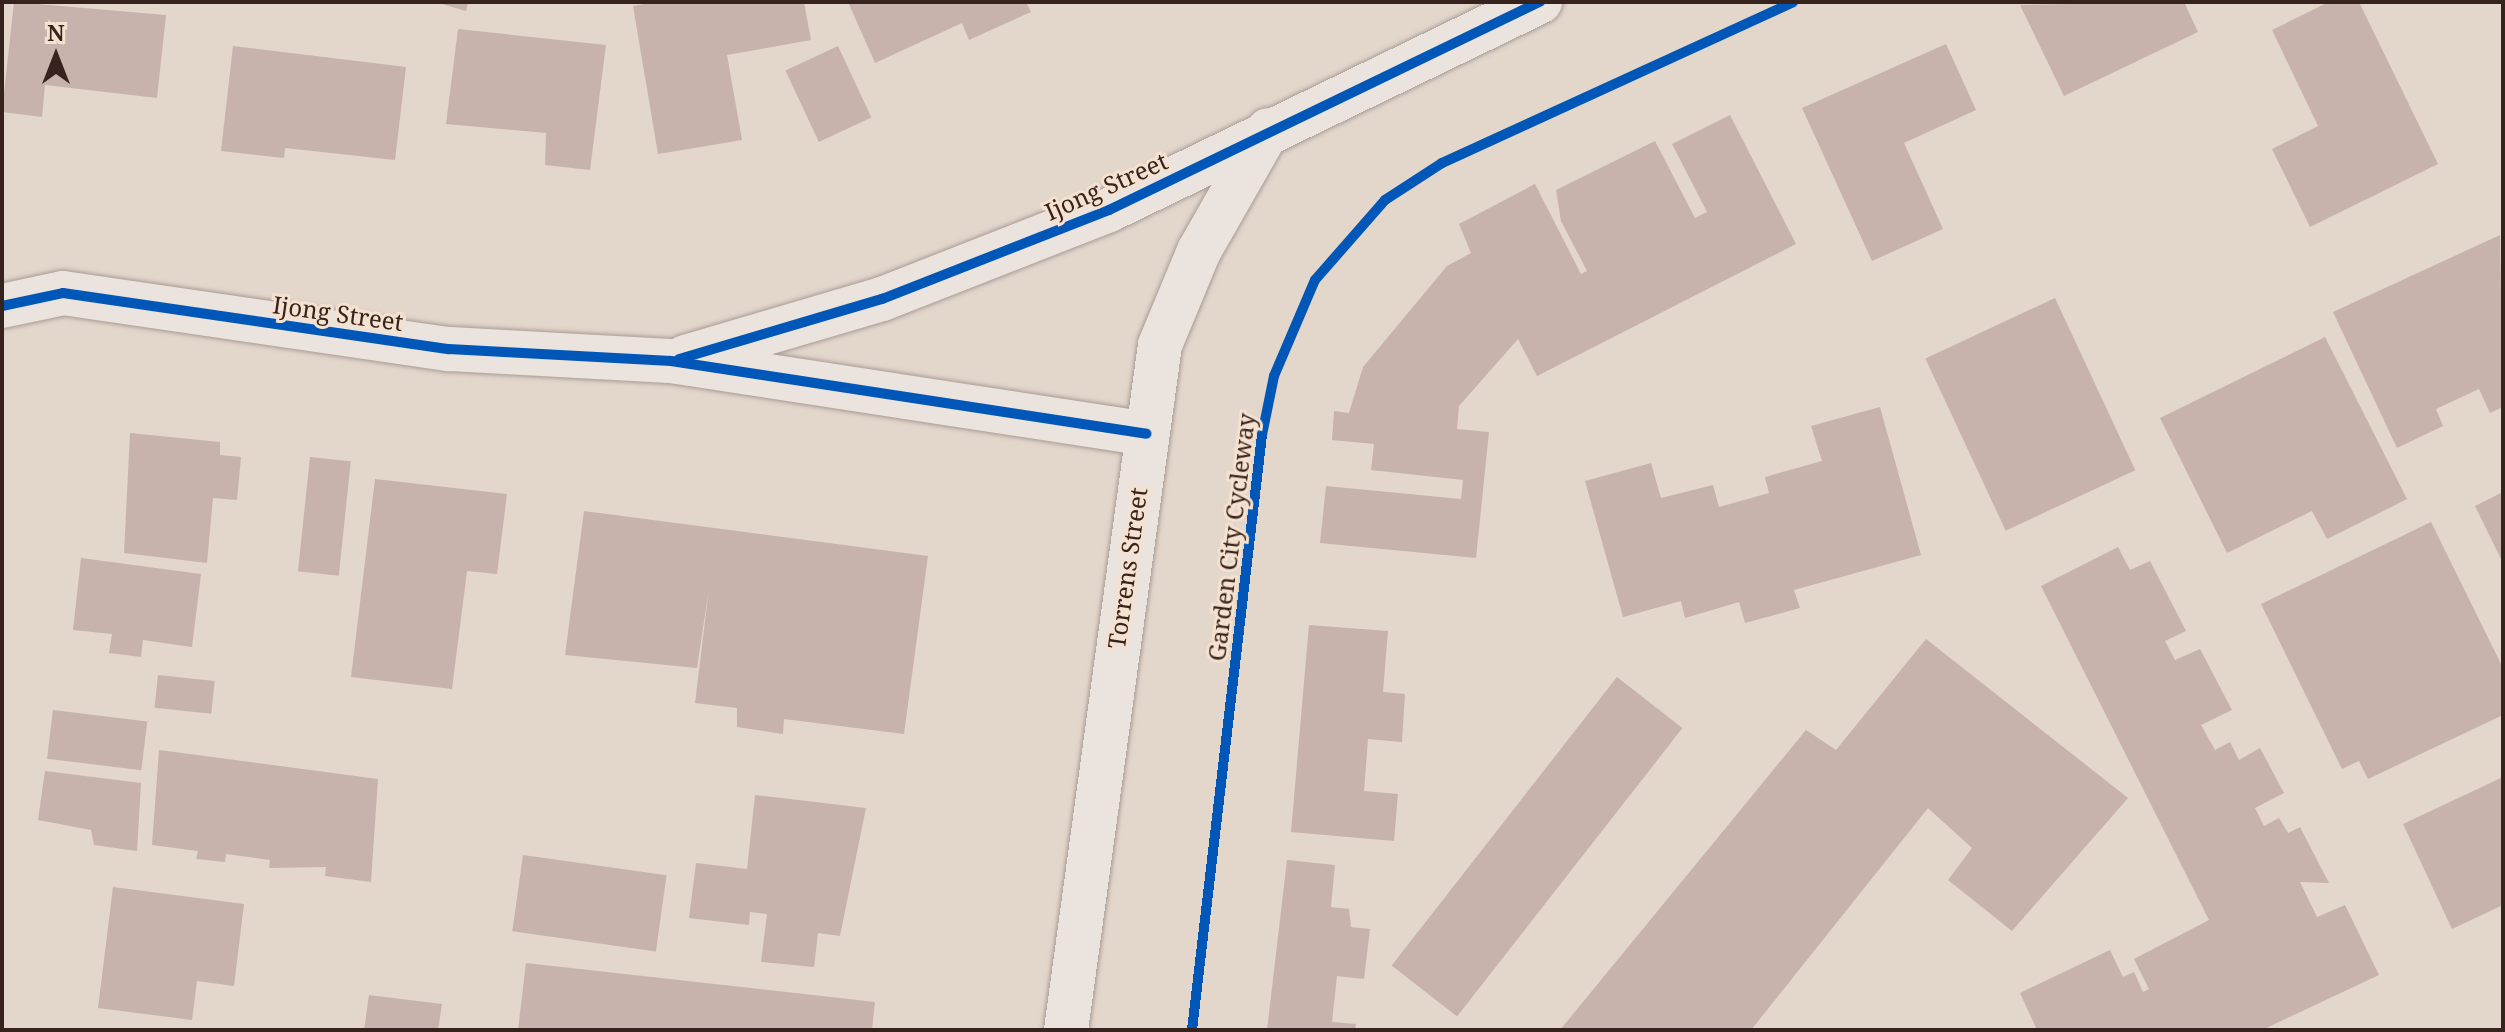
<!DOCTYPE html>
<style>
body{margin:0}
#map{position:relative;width:2505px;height:1032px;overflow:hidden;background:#e3d6cb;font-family:"Noto Serif",serif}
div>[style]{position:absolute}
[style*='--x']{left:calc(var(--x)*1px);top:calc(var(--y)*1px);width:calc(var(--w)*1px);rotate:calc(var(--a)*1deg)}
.building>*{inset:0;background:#c7b3ac;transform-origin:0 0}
.roads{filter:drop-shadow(0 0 2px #a89c95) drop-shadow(0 0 2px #a89c95)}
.minor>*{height:44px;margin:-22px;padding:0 22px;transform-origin:22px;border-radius:22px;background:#ebe3dd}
.cycleway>*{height:10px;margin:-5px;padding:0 5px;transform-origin:5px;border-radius:5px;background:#0057b8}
span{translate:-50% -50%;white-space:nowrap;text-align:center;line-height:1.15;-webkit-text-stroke:6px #f5e1d0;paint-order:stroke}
.street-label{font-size:24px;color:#36231d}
.frame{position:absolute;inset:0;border:4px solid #36231d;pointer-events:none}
.north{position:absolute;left:16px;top:16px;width:80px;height:80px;-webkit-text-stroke:6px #f5e1d0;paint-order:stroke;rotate:0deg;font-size:22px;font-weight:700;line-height:32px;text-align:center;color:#36231d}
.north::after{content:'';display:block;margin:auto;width:28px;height:36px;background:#36231d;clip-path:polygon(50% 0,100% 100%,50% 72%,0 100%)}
</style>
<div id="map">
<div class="building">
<i style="clip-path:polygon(14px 2px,166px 15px,157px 98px,45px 85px,42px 117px,2px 112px)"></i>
<i style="clip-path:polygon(435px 2px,468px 2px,466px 11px)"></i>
<i style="clip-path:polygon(656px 2px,804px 2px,811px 40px,727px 55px,742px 140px,658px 154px,633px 6px)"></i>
<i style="clip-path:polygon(848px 2px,1026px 2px,1031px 12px,969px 40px,962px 23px,875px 63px)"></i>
<i style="clip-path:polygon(2184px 2px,2198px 32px,2064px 96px,2020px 5px)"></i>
<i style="clip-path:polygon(2329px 2px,2359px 2px,2438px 164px,2310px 227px,2272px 149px,2318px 126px,2272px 30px)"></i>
<i style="clip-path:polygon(458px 29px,606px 45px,590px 170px,545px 165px,546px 133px,446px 124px)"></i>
<i style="clip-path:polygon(1946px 44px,1976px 110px,1904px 143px,1943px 229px,1872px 261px,1802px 108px)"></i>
<i style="clip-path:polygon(233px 46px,406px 67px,395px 160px,285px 148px,284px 158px,221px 151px)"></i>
<i style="left:838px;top:46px;width:79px;height:58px;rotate:65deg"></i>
<i style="clip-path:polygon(1730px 115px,1796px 244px,1537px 376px,1518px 339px,1459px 406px,1457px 429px,1489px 432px,1476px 558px,1320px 543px,1326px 486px,1461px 499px,1463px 480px,1371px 470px,1374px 444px,1332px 440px,1334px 411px,1349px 413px,1363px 367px,1447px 266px,1471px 253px,1459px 224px,1535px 184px,1581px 274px,1587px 271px,1561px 221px,1556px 190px,1655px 141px,1695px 218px,1707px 212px,1672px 144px)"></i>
<i style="clip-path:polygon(2500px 235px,2503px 407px,2490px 413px,2479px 389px,2436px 409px,2443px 426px,2397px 448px,2333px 312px)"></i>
<i style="left:2055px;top:298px;width:190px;height:143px;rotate:65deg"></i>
<i style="clip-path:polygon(2325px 337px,2407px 499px,2327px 539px,2312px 511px,2227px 553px,2160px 418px)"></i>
<i style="clip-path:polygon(1880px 407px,1921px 555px,1794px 590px,1800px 608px,1745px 623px,1739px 602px,1685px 618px,1681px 601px,1623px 617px,1585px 481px,1651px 463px,1661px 498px,1713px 485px,1719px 507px,1769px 493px,1765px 477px,1822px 461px,1811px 426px)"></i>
<i style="clip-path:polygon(130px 433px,220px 442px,220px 455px,241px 457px,237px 500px,213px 498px,207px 563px,124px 553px)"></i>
<i style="left:310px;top:457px;width:41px;height:115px;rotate:6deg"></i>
<i style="clip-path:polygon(375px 479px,507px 494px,497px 574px,467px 571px,452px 689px,351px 677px)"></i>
<i style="clip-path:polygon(2503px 492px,2503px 563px,2475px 506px)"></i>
<i style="clip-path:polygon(584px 511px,928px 556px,904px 734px,784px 719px,783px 734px,737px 727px,737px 708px,695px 703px,709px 588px,697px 668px,565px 655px)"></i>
<i style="clip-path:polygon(2431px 522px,2503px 668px,2503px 715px,2368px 779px,2359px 761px,2342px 769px,2261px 604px)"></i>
<i style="clip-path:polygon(2118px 547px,2130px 570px,2150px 561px,2186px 631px,2165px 641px,2175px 660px,2200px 649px,2232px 710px,2201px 725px,2215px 750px,2230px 742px,2239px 760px,2260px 748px,2284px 793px,2255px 808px,2264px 826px,2279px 818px,2288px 833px,2300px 827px,2329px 883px,2300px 882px,2317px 917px,2345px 905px,2379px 975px,2262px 1030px,2037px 1030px,2020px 993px,2110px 950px,2123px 977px,2134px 972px,2143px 992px,2149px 989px,2134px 959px,2209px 920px,2041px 586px)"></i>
<i style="clip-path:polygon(81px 558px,201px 574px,192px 647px,143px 640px,141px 657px,109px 653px,112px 634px,73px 630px)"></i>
<i style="clip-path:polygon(1309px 625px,1388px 631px,1383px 692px,1405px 694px,1402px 742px,1368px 739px,1364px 791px,1398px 794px,1394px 841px,1291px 832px)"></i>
<i style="clip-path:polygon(1926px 639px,2128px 798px,2012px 931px,1948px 880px,1972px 848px,1928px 808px,1751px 1030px,1560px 1030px,1806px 730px,1836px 750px)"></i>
<i style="left:158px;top:675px;width:57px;height:33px;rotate:6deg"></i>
<i style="left:1617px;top:677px;width:83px;height:366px;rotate:38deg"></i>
<i style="left:53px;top:710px;width:95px;height:49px;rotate:7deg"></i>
<i style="clip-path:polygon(159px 750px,378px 779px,371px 882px,325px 876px,326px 867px,269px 868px,270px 860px,226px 854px,225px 862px,196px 859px,198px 851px,152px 845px)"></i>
<i style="clip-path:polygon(45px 771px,141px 783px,137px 851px,94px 845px,91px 830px,38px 820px)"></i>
<i style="clip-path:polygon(2503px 777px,2503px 905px,2452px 929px,2403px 824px)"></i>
<i style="clip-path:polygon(755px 795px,866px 808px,840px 936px,818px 933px,814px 967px,761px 962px,767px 914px,750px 912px,749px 925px,689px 918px,696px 863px,747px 869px)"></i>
<i style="left:523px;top:855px;width:145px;height:77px;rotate:8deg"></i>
<i style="clip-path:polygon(1287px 860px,1335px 865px,1331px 907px,1349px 909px,1351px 927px,1370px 929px,1364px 979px,1337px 976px,1332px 1022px,1356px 1024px,1355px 1030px,1267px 1030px)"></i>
<i style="clip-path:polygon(113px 887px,244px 904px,234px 986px,197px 981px,192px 1020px,98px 1008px)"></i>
<i style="clip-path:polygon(526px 963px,875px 1002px,872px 1030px,518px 1030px)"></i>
<i style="clip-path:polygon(369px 995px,442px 1004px,438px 1030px,364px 1030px)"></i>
</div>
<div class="roads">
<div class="minor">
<i style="--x:2;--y:306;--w:62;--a:-12"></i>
<i style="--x:63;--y:293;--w:390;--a:8.3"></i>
<i style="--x:449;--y:349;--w:222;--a:3.1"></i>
<i style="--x:671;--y:361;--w:481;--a:8.7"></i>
<i style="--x:685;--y:357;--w:205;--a:-16.4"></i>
<i style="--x:882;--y:299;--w:244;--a:-21.4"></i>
<i style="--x:1109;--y:210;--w:479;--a:-25.8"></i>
<i style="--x:1066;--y:1030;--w:691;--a:-82.19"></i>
<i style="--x:1160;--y:345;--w:102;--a:-67.5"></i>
<i style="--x:1199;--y:251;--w:139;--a:-60.3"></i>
</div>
</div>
<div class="cycleway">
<i style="--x:2;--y:306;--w:62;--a:-12"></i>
<i style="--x:63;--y:293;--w:390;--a:8.3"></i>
<i style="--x:449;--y:349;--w:222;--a:3.1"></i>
<i style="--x:671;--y:361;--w:481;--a:8.7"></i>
<i style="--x:679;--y:359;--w:212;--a:-16.5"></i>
<i style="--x:882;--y:299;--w:244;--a:-21.4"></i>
<i style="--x:1109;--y:210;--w:479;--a:-25.8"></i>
<i style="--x:1192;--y:1030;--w:599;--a:-83.29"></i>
<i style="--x:1262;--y:435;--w:60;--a:-78.5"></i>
<i style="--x:1274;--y:376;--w:104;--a:-66.9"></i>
<i style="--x:1315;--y:280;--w:106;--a:-48.8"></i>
<i style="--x:1385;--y:200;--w:68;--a:-33"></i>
<i style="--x:1442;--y:163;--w:386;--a:-24.6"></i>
</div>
<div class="street-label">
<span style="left:1106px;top:186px;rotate:-24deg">Ijong Street</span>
<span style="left:338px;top:313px;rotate:8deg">Ijong Street</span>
<span style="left:1231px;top:537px;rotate:-83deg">Garden City Cycleway</span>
<span style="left:1127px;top:568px;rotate:-82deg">Torrens Street</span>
</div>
<div class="frame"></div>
<div class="north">N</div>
</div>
